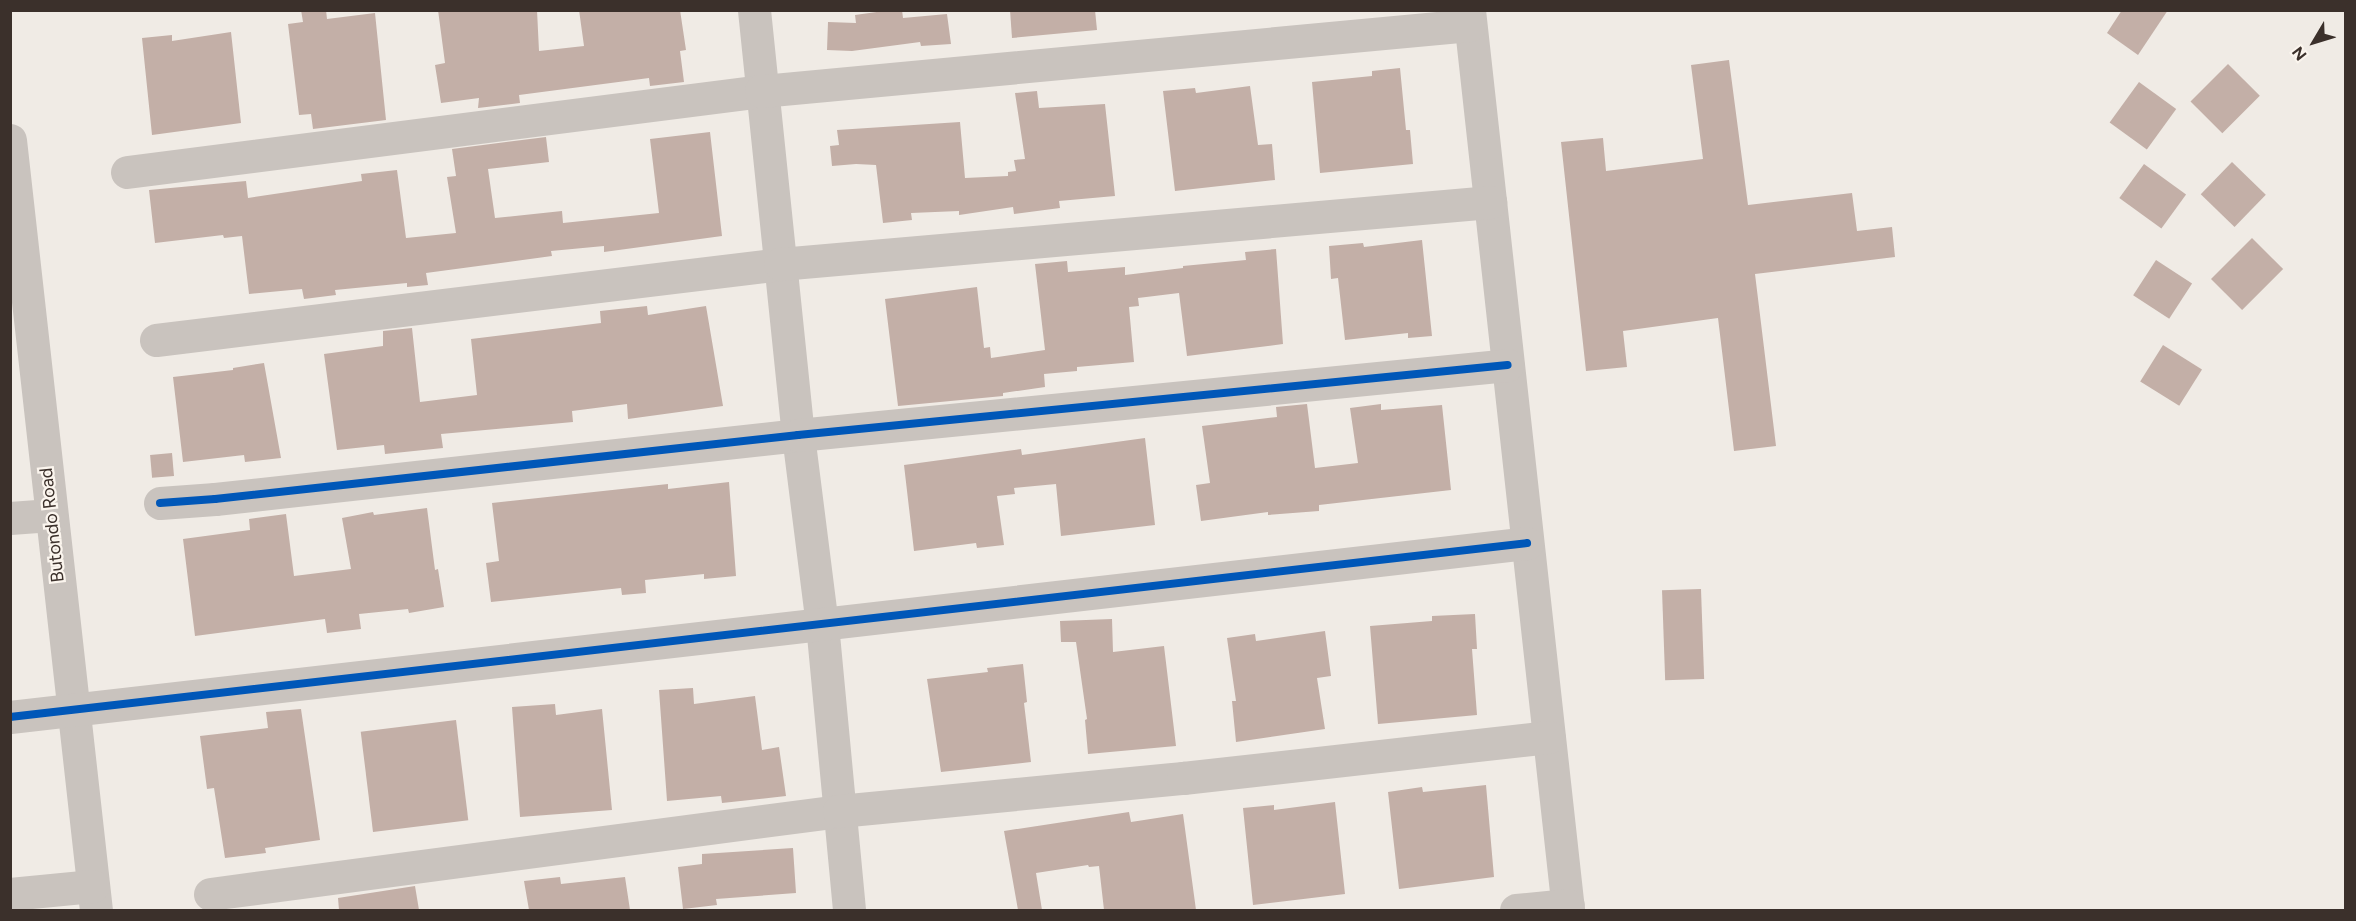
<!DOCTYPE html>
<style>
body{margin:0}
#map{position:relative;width:2356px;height:921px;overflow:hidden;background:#f0ebe5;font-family:Figtree,sans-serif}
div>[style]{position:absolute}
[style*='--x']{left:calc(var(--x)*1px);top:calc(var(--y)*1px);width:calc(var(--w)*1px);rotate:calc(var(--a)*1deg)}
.building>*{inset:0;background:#c3afa7;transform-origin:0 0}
.minor>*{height:33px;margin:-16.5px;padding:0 16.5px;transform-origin:16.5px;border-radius:16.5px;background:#c9c3be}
.cycleway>*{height:8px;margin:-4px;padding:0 4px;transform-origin:4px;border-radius:4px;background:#0057b8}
span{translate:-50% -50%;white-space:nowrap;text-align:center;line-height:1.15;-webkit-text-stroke:4.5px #fbf5ee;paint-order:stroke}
.street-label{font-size:18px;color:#3b302b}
.frame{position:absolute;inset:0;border:12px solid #3b302b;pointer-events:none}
.north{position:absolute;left:2284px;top:12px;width:60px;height:60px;-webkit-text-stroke:4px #fbf5ee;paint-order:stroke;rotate:232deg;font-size:16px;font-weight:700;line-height:24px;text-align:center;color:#3b302b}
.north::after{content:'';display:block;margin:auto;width:21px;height:27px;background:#3b302b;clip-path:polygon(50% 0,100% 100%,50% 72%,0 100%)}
</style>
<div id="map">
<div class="building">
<i style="clip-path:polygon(301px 10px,326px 10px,327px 19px,375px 13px,386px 120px,313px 129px,311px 114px,299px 115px,288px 24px,303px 22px)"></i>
<i style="clip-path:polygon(438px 10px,537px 10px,539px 51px,584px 46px,579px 10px,680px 10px,686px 50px,680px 51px,684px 82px,650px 86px,649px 78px,519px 95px,520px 103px,478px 108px,479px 98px,441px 103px,435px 65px,445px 63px)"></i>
<i style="clip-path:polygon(891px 10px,902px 10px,903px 18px,947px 14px,951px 44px,921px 46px,920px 42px,852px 51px,827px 50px,828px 22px,856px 23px,855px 15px)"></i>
<i style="clip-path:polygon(1010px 10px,1095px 10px,1097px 30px,1012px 38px)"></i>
<i style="clip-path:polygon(2122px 10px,2168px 10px,2138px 55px,2107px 33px)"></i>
<i style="clip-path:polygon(231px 32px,241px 123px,152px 135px,142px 38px,172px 35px,172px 41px)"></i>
<i style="clip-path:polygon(1729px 60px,1748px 205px,1852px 193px,1857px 231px,1892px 227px,1895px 257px,1755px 274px,1776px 446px,1734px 451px,1718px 318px,1623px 331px,1627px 367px,1586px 371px,1561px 142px,1603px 138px,1606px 171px,1703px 159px,1691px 65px)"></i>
<i style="left:2228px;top:64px;width:45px;height:53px;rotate:45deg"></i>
<i style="clip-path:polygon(1400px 68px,1406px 130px,1410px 130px,1413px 164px,1320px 173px,1312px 82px,1372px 76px,1372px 71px)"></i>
<i style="left:2139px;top:82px;width:46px;height:50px;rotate:36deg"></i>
<i style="clip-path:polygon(1250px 86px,1258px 145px,1272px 144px,1275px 180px,1175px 191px,1163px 91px,1195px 88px,1196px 93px)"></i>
<i style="clip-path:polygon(1037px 91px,1039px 108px,1105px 104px,1115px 196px,1059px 201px,1060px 208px,1014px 214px,1013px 207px,959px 215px,959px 211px,911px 213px,912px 220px,883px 223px,876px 165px,856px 164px,832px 166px,830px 146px,839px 145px,837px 130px,960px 122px,965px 178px,1008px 176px,1008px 172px,1016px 171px,1014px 160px,1025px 159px,1015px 93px)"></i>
<i style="clip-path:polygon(710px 132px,722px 236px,604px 252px,604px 246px,551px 251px,552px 256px,426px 273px,428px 285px,407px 287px,407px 283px,335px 290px,336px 295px,304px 299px,302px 289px,249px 294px,242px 236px,224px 238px,223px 235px,155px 243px,149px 190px,246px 181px,248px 198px,362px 181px,361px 174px,397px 170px,406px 238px,456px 233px,447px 177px,456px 176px,452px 149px,546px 137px,549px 162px,488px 169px,495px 218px,562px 211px,563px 223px,659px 213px,650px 139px)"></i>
<i style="left:2232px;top:162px;width:47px;height:45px;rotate:44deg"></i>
<i style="left:2144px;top:164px;width:52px;height:42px;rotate:36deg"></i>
<i style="left:2252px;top:238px;width:44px;height:58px;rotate:45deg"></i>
<i style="clip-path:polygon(1422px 240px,1432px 336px,1408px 338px,1408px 333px,1345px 340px,1338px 278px,1331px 279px,1329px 246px,1363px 243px,1364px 247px)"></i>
<i style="clip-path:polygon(1276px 249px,1283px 344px,1187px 356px,1179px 293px,1138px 298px,1139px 306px,1129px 307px,1134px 362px,1077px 367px,1077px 371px,1044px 374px,1045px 387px,1003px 393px,1003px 396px,898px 406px,885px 299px,977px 287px,984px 348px,990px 347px,991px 358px,1045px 350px,1035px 264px,1067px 261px,1068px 272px,1125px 267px,1125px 275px,1183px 268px,1183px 266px,1246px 260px,1245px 252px)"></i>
<i style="left:2156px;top:260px;width:43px;height:42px;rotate:33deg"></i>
<i style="clip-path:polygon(647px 306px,648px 315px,706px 306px,723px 406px,628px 419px,627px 404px,572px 411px,573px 422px,441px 434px,443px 448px,385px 454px,384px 445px,337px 450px,324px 354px,383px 346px,383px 331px,412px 328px,420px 402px,477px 395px,471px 339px,601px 323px,600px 311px)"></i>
<i style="left:2163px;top:345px;width:46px;height:43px;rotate:32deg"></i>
<i style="clip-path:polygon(264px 363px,281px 458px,245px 462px,244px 455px,183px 462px,173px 377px,233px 370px,233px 368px)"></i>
<i style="clip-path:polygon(1307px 404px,1315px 468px,1358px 463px,1350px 408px,1381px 404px,1381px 410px,1442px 405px,1451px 490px,1319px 505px,1319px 511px,1268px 515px,1268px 512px,1201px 521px,1196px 485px,1210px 483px,1202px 426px,1277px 417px,1276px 407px)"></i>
<i style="clip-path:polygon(1145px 438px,1155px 525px,1061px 536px,1056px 484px,1014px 488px,1015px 494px,997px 496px,1004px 545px,977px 548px,976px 543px,914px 551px,904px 465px,1021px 449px,1022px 455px)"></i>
<i style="left:172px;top:453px;width:23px;height:22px;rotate:85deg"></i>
<i style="clip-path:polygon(729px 482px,736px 576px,704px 579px,704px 574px,645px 580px,646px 593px,622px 595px,621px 588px,491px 602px,486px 563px,499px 561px,492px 503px,668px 484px,668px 489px)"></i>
<i style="clip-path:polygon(427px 508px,435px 570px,438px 569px,444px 607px,409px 613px,408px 609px,359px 614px,361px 629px,327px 633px,325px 619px,195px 636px,183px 539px,250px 530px,249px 519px,286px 514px,294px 576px,351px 569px,342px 518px,373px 512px,374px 515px)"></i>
<i style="left:1701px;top:589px;width:90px;height:39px;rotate:88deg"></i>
<i style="clip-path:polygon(1475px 614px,1477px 649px,1472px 649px,1477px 715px,1378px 724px,1370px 626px,1432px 621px,1432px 616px)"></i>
<i style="clip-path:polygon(1112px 619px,1113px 652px,1164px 646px,1176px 746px,1088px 754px,1085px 720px,1087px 719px,1076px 642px,1061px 642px,1060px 621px)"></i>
<i style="clip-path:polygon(1325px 631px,1331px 676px,1317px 678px,1325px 729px,1236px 742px,1232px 701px,1236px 701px,1227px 638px,1255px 634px,1256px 641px)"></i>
<i style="clip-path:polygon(1023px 664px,1027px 702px,1024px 703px,1031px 762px,941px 772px,927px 679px,988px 672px,987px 668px)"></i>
<i style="clip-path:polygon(693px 688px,694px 704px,755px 696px,762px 750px,779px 747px,786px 796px,722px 803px,721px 796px,667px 801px,659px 690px)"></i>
<i style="clip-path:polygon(555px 704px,556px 715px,602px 709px,612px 810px,520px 817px,512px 707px)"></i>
<i style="clip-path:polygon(301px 709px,320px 840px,265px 848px,266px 853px,225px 858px,214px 788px,207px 789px,200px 736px,268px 728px,266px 712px)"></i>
<i style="left:456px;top:720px;width:101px;height:96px;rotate:83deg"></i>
<i style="clip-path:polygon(1486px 785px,1494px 877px,1399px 889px,1388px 792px,1422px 787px,1423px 792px)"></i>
<i style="clip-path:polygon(1335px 802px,1345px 894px,1253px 905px,1243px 808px,1274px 805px,1274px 810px)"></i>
<i style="clip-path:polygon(1129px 812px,1131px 822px,1183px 814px,1196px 910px,1104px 910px,1099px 866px,1089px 867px,1088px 865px,1036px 873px,1042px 910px,1018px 910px,1004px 831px)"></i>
<i style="clip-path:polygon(793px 848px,796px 893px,716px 899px,717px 905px,683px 909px,678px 867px,702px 864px,702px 854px)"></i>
<i style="clip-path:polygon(560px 877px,561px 884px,625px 877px,630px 910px,529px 910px,524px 881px)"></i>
<i style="clip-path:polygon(415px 886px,419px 910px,339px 910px,338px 898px)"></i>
</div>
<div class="minor">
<i style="--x:754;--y:10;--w:427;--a:84.1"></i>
<i style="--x:798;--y:435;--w:191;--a:82.8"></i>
<i style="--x:822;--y:624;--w:287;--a:84.6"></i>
<i style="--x:1469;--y:10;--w:905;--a:83.72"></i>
<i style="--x:10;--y:140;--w:775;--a:83.63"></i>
<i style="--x:127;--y:172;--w:639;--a:-7.28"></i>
<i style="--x:761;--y:91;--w:712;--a:-5.32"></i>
<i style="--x:156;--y:340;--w:629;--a:-6.94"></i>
<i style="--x:780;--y:264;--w:713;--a:-4.99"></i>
<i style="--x:160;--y:503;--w:55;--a:-4.2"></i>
<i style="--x:215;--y:499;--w:587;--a:-6.26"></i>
<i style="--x:798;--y:435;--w:713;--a:-5.63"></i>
<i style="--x:10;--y:518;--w:41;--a:-4.2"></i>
<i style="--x:10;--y:717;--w:1527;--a:-6.54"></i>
<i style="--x:10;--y:894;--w:83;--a:-5.5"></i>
<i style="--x:210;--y:894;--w:634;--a:-7.52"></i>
<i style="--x:839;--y:811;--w:346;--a:-5.5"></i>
<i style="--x:1183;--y:778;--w:368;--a:-6.4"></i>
<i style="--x:1516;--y:910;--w:52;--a:-5.5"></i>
</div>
<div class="cycleway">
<i style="--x:160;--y:503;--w:55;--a:-4.2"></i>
<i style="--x:215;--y:499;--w:587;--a:-6.26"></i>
<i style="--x:798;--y:435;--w:713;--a:-5.63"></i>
<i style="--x:10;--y:717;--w:1527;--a:-6.54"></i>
</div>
<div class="street-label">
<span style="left:52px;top:525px;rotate:-96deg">Butondo Road</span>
</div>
<div class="frame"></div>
<div class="north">N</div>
</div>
